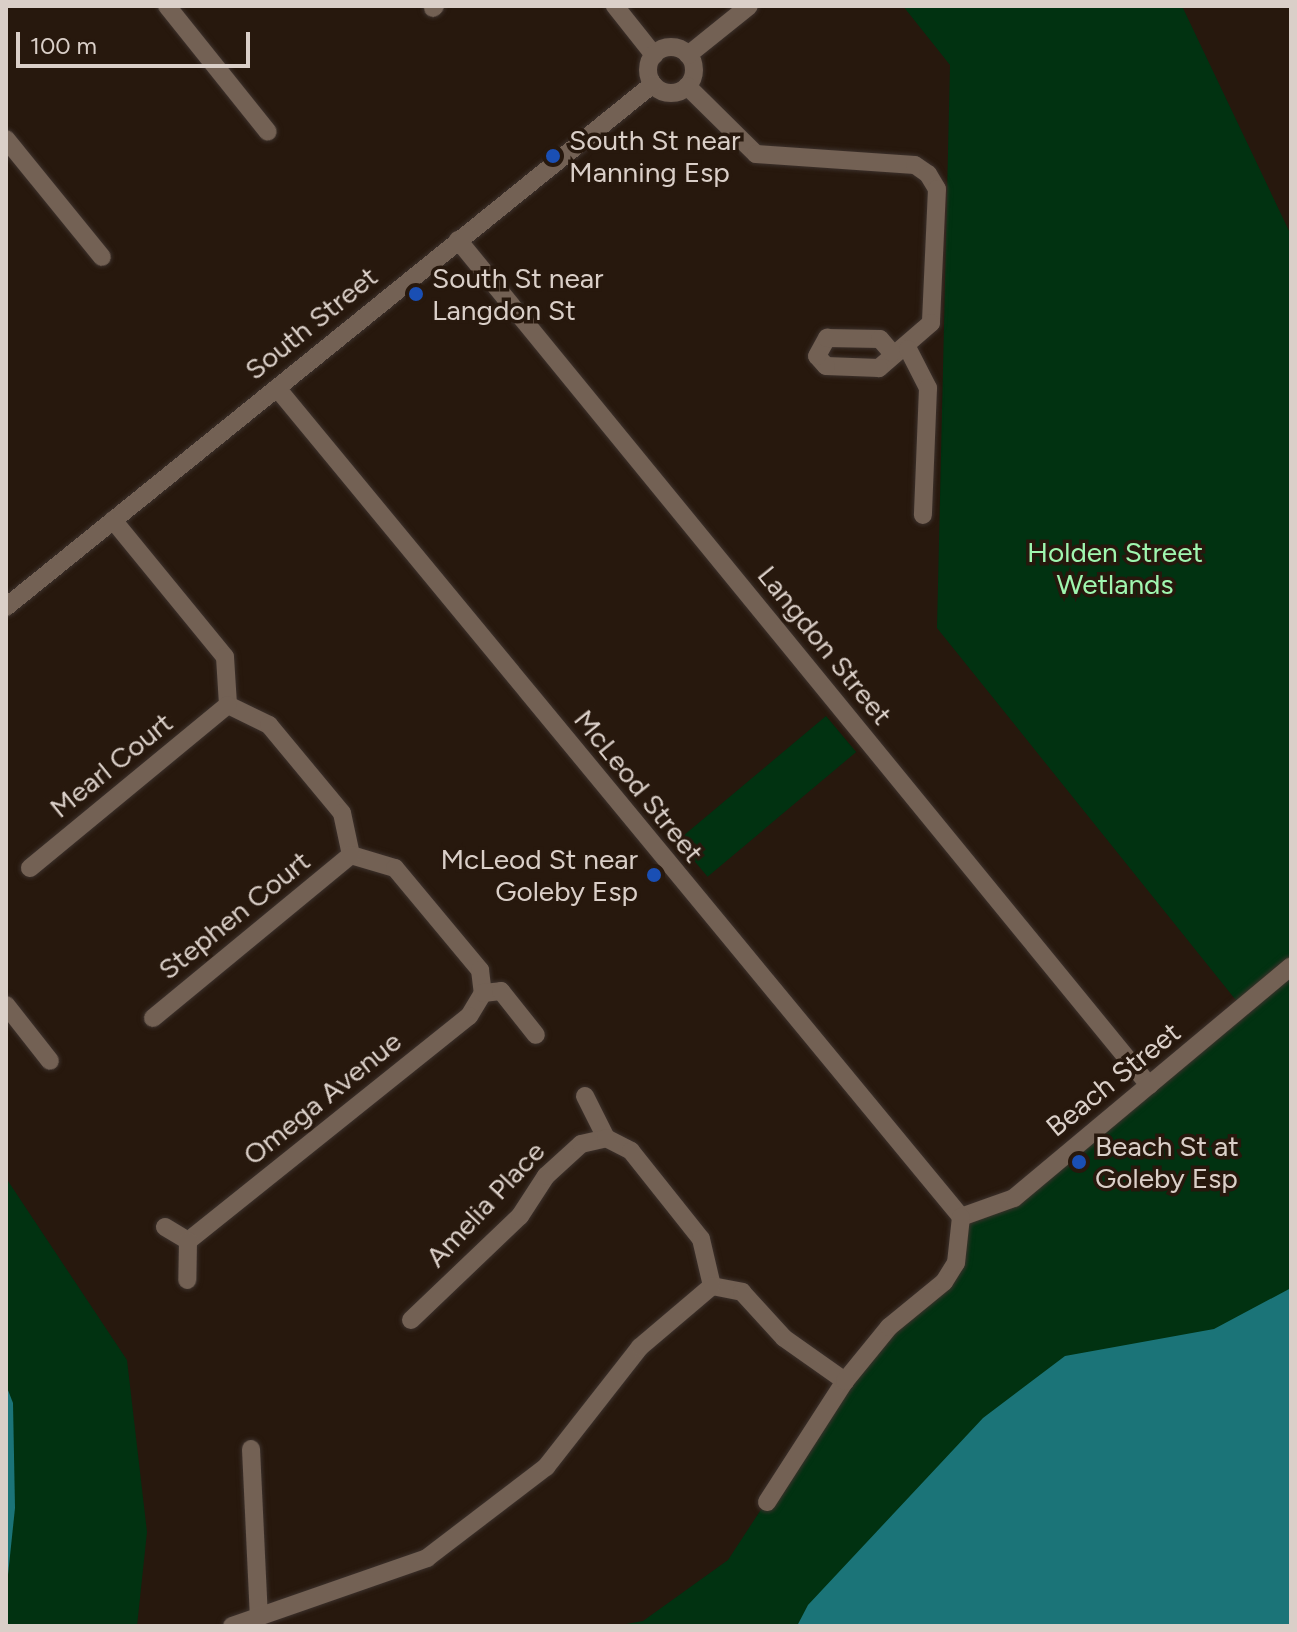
<!DOCTYPE html>
<style>
body{margin:0}
#map{position:relative;width:1297px;height:1632px;overflow:hidden;background:#27180d;font-family:Figtree,sans-serif}
div>[style]{position:absolute}
[style*='--x']{left:calc(var(--x)*1px);top:calc(var(--y)*1px);width:calc(var(--w)*1px);rotate:calc(var(--a)*1deg)}
.green>*{inset:0;background:#013211;transform-origin:0 0}
.water>*{inset:0;background:#1b7478}
.roads{filter:drop-shadow(0 0 2px #3c312c) drop-shadow(0 0 2px #3c312c)}
.minor>*{height:18px;margin:-9px;padding:0 9px;transform-origin:9px;border-radius:9px;background:#736154}
.minor>.ring{margin:-9px;padding:0;box-sizing:content-box;background:none;border:18px solid #736154;border-radius:50%}
.dots>*{width:22px;height:22px;translate:-50% -50%;box-sizing:border-box;border:4px solid #27180d;border-radius:50%}
span{translate:-50% -50%;white-space:nowrap;text-align:center;line-height:1.15;-webkit-text-stroke:7px #27180d;paint-order:stroke}
.poi-label{font-size:28px;color:#dacfc8}
.left{translate:0 -50%;text-align:left}
.right{translate:-100% -50%;text-align:right}
.street-label{font-size:28px;color:#dacfc8}
.park-label{font-size:28px;color:#9ff6af}
.frame{position:absolute;inset:0;border:8px solid #dacfc8;pointer-events:none}
.scale{position:absolute;left:16px;top:32px;width:234px;height:36px;box-sizing:border-box;border:4px solid #dacfc8;border-top:0;padding-left:10px;font-size:24px;line-height:28px;white-space:nowrap;color:#dacfc8;-webkit-text-stroke:6px #27180d;paint-order:stroke}
</style>
<div id="map">
<div class="green">
<i style="clip-path:polygon(903px 6px,1182px 6px,1291px 235px,1291px 1626px,615px 1626px,643px 1621px,728px 1560px,845px 1381px,944px 1281px,961px 1217px,986px 1213px,1243px 1009px,937px 628px,950px 65px)"></i>
<i style="left:826px;top:716px;width:47px;height:194px;rotate:50deg"></i>
<i style="clip-path:polygon(6px 1178px,127px 1360px,147px 1532px,137px 1626px,6px 1626px)"></i>
</div>
<div class="water">
<i style="clip-path:polygon(1291px 1288px,1291px 1626px,797px 1626px,808px 1605px,983px 1418px,1065px 1356px,1214px 1329px)"></i>
<i style="clip-path:polygon(6px 1385px,13px 1403px,15px 1508px,6px 1594px)"></i>
</div>
<div class="roads">
<div class="minor">
<i style="--x:167;--y:6;--w:161;--a:51.3"></i>
<i style="--x:615;--y:6;--w:63;--a:51.5"></i>
<i style="--x:433;--y:8;--w:3;--a:-45"></i>
<i class="ring" style="left:648px;top:47px;width:28px;height:28px"></i>
<i style="--x:688;--y:55;--w:78;--a:-38.8"></i>
<i style="--x:687;--y:86;--w:97;--a:44.6"></i>
<i style="--x:756;--y:154;--w:159;--a:4"></i>
<i style="--x:915;--y:165;--w:16;--a:35"></i>
<i style="--x:928;--y:174;--w:17;--a:59"></i>
<i style="--x:937;--y:189;--w:134;--a:92.6"></i>
<i style="--x:931;--y:323;--w:69;--a:139.1"></i>
<i style="--x:879;--y:368;--w:53;--a:-177.8"></i>
<i style="--x:826;--y:366;--w:13;--a:-132"></i>
<i style="--x:817;--y:356;--w:21;--a:-61"></i>
<i style="--x:827;--y:338;--w:53;--a:1.1"></i>
<i style="--x:880;--y:339;--w:18;--a:49"></i>
<i style="--x:6;--y:139;--w:152;--a:50.9"></i>
<i style="--x:458;--y:240;--w:1092;--a:50.73"></i>
<i style="--x:908;--y:349;--w:44;--a:62.9"></i>
<i style="--x:928;--y:388;--w:127;--a:92.3"></i>
<i style="--x:277;--y:388;--w:1075;--a:50.47"></i>
<i style="--x:113;--y:520;--w:177;--a:50.7"></i>
<i style="--x:225;--y:657;--w:48;--a:86.4"></i>
<i style="--x:228;--y:705;--w:46;--a:26"></i>
<i style="--x:269;--y:725;--w:114;--a:50.3"></i>
<i style="--x:342;--y:813;--w:43;--a:77.9"></i>
<i style="--x:351;--y:855;--w:46;--a:16.5"></i>
<i style="--x:395;--y:868;--w:133;--a:50.2"></i>
<i style="--x:480;--y:970;--w:23;--a:83"></i>
<i style="--x:483;--y:993;--w:27;--a:121"></i>
<i style="--x:469;--y:1016;--w:360;--a:141.3"></i>
<i style="--x:6;--y:607;--w:832;--a:-38.95"></i>
<i style="--x:30;--y:868;--w:256;--a:-39.5"></i>
<i style="--x:483;--y:993;--w:18;--a:-6"></i>
<i style="--x:501;--y:991;--w:56;--a:51.5"></i>
<i style="--x:6;--y:1005;--w:71;--a:51.8"></i>
<i style="--x:153;--y:1018;--w:256;--a:-39.5"></i>
<i style="--x:585;--y:1096;--w:47;--a:63.4"></i>
<i style="--x:961;--y:1217;--w:56;--a:-19.7"></i>
<i style="--x:1014;--y:1198;--w:361;--a:-39.9"></i>
<i style="--x:165;--y:1227;--w:27;--a:31"></i>
<i style="--x:188;--y:1241;--w:39;--a:91"></i>
<i style="--x:411;--y:1320;--w:151;--a:-43.7"></i>
<i style="--x:520;--y:1216;--w:48;--a:-57"></i>
<i style="--x:546;--y:1176;--w:47;--a:-42.4"></i>
<i style="--x:581;--y:1144;--w:26;--a:-13"></i>
<i style="--x:606;--y:1138;--w:28;--a:27"></i>
<i style="--x:631;--y:1151;--w:112;--a:51.5"></i>
<i style="--x:701;--y:1239;--w:48;--a:76.8"></i>
<i style="--x:712;--y:1286;--w:31;--a:11"></i>
<i style="--x:742;--y:1292;--w:62;--a:47.6"></i>
<i style="--x:784;--y:1338;--w:75;--a:35.2"></i>
<i style="--x:251;--y:1449;--w:168;--a:87.3"></i>
<i style="--x:767;--y:1502;--w:144;--a:-57.2"></i>
<i style="--x:845;--y:1381;--w:70;--a:-50.8"></i>
<i style="--x:889;--y:1327;--w:71;--a:-39.3"></i>
<i style="--x:944;--y:1282;--w:22;--a:-58"></i>
<i style="--x:956;--y:1263;--w:46;--a:-83.8"></i>
<i style="--x:232;--y:1626;--w:207;--a:-19.2"></i>
<i style="--x:427;--y:1558;--w:150;--a:-37.4"></i>
<i style="--x:546;--y:1467;--w:152;--a:-51.9"></i>
<i style="--x:640;--y:1347;--w:94;--a:-40.3"></i>
</div>
</div>
<div class="dots">
<i style="left:553px;top:156px;background:#1a4fb4"></i>
<i style="left:416px;top:294px;background:#1a4fb4"></i>
<i style="left:654px;top:875px;background:#1a4fb4"></i>
<i style="left:1079px;top:1162px;background:#1a4fb4"></i>
</div>
<div class="poi-label">
<span class="left" style="left:569px;top:156px">South St near<br>Manning Esp</span>
<span class="left" style="left:432px;top:294px">South St near<br>Langdon St</span>
<span class="right" style="left:638px;top:875px">McLeod St near<br>Goleby Esp</span>
<span class="left" style="left:1095px;top:1162px">Beach St at<br>Goleby Esp</span>
</div>
<div class="street-label">
<span style="left:311px;top:323px;rotate:-39deg">South Street</span>
<span style="left:825px;top:645px;rotate:51deg">Langdon Street</span>
<span style="left:111px;top:765px;rotate:-39deg">Mearl Court</span>
<span style="left:639px;top:786px;rotate:51deg">McLeod Street</span>
<span style="left:234px;top:915px;rotate:-39deg">Stephen Court</span>
<span style="left:1113px;top:1079px;rotate:-39deg">Beach Street</span>
<span style="left:322px;top:1098px;rotate:-39deg">Omega Avenue</span>
<span style="left:485px;top:1204px;rotate:-47deg">Amelia Place</span>
</div>
<div class="park-label">
<span style="left:1115px;top:568px">Holden Street<br>Wetlands</span>
</div>
<div class="frame"></div>
<div class="scale">100 m</div>
</div>
